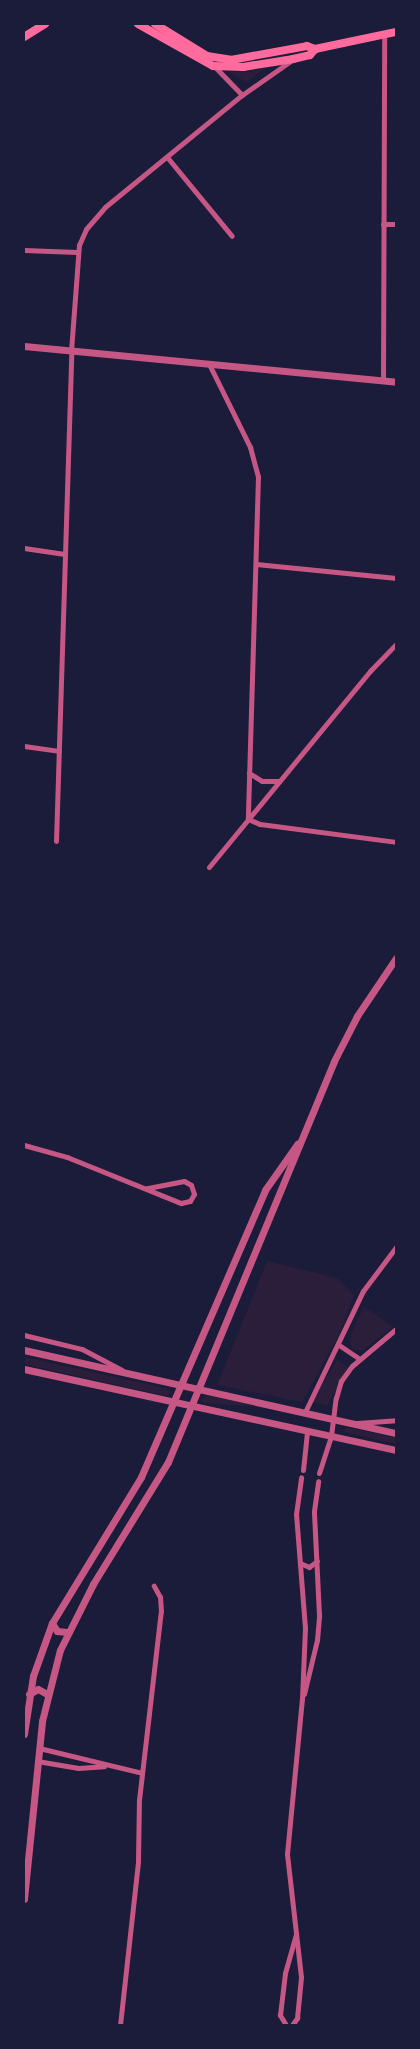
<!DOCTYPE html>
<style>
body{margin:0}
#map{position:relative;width:420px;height:2049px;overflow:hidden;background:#1b1b3a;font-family:Montserrat,sans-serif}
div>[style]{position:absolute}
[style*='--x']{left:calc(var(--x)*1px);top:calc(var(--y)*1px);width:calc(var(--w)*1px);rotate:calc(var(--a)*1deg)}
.green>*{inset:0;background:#2a1e3b}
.minor>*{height:5px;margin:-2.5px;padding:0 2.5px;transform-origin:2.5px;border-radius:2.5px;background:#c65784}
.tertiary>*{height:7px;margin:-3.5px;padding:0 3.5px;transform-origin:3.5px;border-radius:3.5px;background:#c65784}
.secondary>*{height:8px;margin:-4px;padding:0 4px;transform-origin:4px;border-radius:4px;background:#ff6b9d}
span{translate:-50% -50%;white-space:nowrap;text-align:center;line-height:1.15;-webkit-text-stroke:4px #1b1b3a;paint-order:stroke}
.frame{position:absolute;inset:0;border:25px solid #1b1b3a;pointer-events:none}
</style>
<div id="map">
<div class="green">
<i style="clip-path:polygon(266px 68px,246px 82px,229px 72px,248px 72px)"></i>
<i style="clip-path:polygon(267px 1261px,337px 1278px,354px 1295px,338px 1337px,302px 1402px,217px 1385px)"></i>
<i style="clip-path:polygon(364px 1306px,393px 1327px,363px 1350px,355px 1350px,351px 1348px,350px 1337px)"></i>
<i style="clip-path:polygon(24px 1357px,165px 1388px,170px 1391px,169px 1395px,162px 1395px,24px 1364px)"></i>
<i style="clip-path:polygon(337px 1360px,348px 1367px,327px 1406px,312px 1401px)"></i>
<i style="clip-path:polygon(207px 1394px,264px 1407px,204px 1403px,201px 1400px)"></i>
<i style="clip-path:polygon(345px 1427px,396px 1438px,396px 1444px,344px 1432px)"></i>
</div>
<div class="minor">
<i style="--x:215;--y:67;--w:39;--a:46"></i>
<i style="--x:167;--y:157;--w:102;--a:50.6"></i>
<i style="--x:383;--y:224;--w:13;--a:0"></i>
<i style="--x:24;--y:250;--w:53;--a:2.2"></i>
<i style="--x:209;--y:364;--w:93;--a:63.7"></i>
<i style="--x:250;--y:447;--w:30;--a:75"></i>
<i style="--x:258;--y:476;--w:343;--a:91.7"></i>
<i style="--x:248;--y:819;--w:13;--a:23"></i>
<i style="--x:260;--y:824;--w:137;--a:7.5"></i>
<i style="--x:383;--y:381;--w:347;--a:-89.8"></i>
<i style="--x:24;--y:548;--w:41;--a:8.3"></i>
<i style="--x:256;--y:564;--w:141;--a:5.7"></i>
<i style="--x:24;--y:746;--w:35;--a:8"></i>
<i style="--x:249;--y:773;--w:15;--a:32"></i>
<i style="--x:262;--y:781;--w:17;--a:0"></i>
<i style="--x:56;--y:841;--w:490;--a:-88.2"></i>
<i style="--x:71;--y:351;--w:106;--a:-85.7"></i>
<i style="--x:79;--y:245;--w:17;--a:-66"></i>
<i style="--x:86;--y:229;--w:29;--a:-49"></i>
<i style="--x:105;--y:207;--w:177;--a:-39.3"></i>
<i style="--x:242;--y:95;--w:61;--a:-35"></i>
<i style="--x:209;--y:867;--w:254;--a:-50.6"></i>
<i style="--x:370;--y:671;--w:37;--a:-46"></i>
<i style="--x:24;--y:1145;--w:45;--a:15.6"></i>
<i style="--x:67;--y:1157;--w:123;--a:22"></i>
<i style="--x:181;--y:1203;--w:9;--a:-13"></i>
<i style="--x:190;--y:1201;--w:8;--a:-60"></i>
<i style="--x:194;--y:1194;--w:9;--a:-108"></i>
<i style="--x:191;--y:1185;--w:8;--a:-150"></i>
<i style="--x:184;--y:1181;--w:38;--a:169"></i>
<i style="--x:24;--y:1335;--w:60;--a:13.6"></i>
<i style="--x:82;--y:1349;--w:45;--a:27.7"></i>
<i style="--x:339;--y:1345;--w:25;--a:34"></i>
<i style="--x:305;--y:1412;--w:134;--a:-64.4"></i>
<i style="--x:363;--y:1291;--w:55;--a:-53.1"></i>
<i style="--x:357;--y:1423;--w:39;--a:-4"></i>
<i style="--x:303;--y:1470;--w:39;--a:-84"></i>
<i style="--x:319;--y:1473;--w:39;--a:-72"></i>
<i style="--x:331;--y:1436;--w:38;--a:-83"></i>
<i style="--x:336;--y:1398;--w:18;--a:-74"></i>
<i style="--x:341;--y:1381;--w:19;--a:-54"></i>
<i style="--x:352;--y:1366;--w:57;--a:-40.1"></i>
<i style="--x:300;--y:1563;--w:10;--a:24"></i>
<i style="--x:309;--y:1567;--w:10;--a:-37"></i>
<i style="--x:304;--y:1694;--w:56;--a:-76.5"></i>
<i style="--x:317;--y:1640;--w:25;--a:-85"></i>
<i style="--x:319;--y:1615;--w:104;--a:-92.8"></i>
<i style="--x:314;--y:1511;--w:30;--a:-82"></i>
<i style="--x:39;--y:1748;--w:106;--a:13.6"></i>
<i style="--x:37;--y:1761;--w:42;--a:9.7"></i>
<i style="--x:78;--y:1768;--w:26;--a:-4"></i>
<i style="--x:120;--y:2025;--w:165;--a:-83.7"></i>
<i style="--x:138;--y:1861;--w:61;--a:-89.1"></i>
<i style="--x:139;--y:1800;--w:190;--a:-83.4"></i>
<i style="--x:161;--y:1611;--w:14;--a:-94"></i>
<i style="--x:160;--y:1597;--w:13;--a:-119"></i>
<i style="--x:286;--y:2025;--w:12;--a:-121"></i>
<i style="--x:280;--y:2015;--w:42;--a:-83.2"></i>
<i style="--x:285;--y:1973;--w:41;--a:-74.2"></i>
<i style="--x:292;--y:2025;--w:9;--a:-54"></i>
<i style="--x:297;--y:2018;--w:41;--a:-84.4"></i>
<i style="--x:301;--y:1977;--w:124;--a:-96.5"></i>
<i style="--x:287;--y:1854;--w:156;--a:-84.5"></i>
<i style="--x:302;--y:1699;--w:71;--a:-87.6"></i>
<i style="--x:305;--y:1628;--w:114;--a:-94.5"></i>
<i style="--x:296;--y:1514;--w:37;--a:-82"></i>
</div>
<div class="tertiary">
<i style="--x:24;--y:346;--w:374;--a:5.5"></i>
<i style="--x:24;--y:1350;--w:381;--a:12.6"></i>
<i style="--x:24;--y:1369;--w:381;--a:12.3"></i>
<i style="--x:52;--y:1623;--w:9;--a:58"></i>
<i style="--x:57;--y:1631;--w:10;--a:6"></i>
<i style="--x:29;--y:1694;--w:10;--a:-29"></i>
<i style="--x:38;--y:1689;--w:10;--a:29"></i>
<i style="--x:24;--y:1734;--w:59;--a:-81.2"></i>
<i style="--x:33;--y:1676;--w:56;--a:-70.3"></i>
<i style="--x:52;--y:1623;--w:171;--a:-58.6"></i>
<i style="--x:141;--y:1477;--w:313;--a:-66.6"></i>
<i style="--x:265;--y:1190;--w:57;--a:-54.9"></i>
<i style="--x:24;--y:1899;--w:179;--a:-84.2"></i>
<i style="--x:42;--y:1721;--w:73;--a:-75.8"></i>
<i style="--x:60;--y:1650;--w:74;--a:-63.4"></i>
<i style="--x:93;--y:1584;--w:143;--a:-58.4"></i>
<i style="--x:168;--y:1462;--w:434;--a:-67.5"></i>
<i style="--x:334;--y:1061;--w:51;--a:-62.9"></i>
<i style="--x:357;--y:1016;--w:70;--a:-56.1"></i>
</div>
<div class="secondary">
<i style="--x:138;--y:24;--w:86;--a:29.2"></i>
<i style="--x:213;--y:66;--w:30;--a:2"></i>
<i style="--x:243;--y:67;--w:51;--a:-9.1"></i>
<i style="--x:293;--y:59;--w:17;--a:-13"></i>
<i style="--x:310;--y:55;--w:8;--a:-50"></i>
<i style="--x:155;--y:24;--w:61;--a:31.6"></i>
<i style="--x:207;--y:56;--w:24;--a:9"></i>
<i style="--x:231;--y:60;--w:77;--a:-10.4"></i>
<i style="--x:307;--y:46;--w:9;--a:21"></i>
<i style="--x:315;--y:49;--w:83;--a:-11.9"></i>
<i style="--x:24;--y:37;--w:25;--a:-32"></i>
</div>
<div class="frame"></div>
</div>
